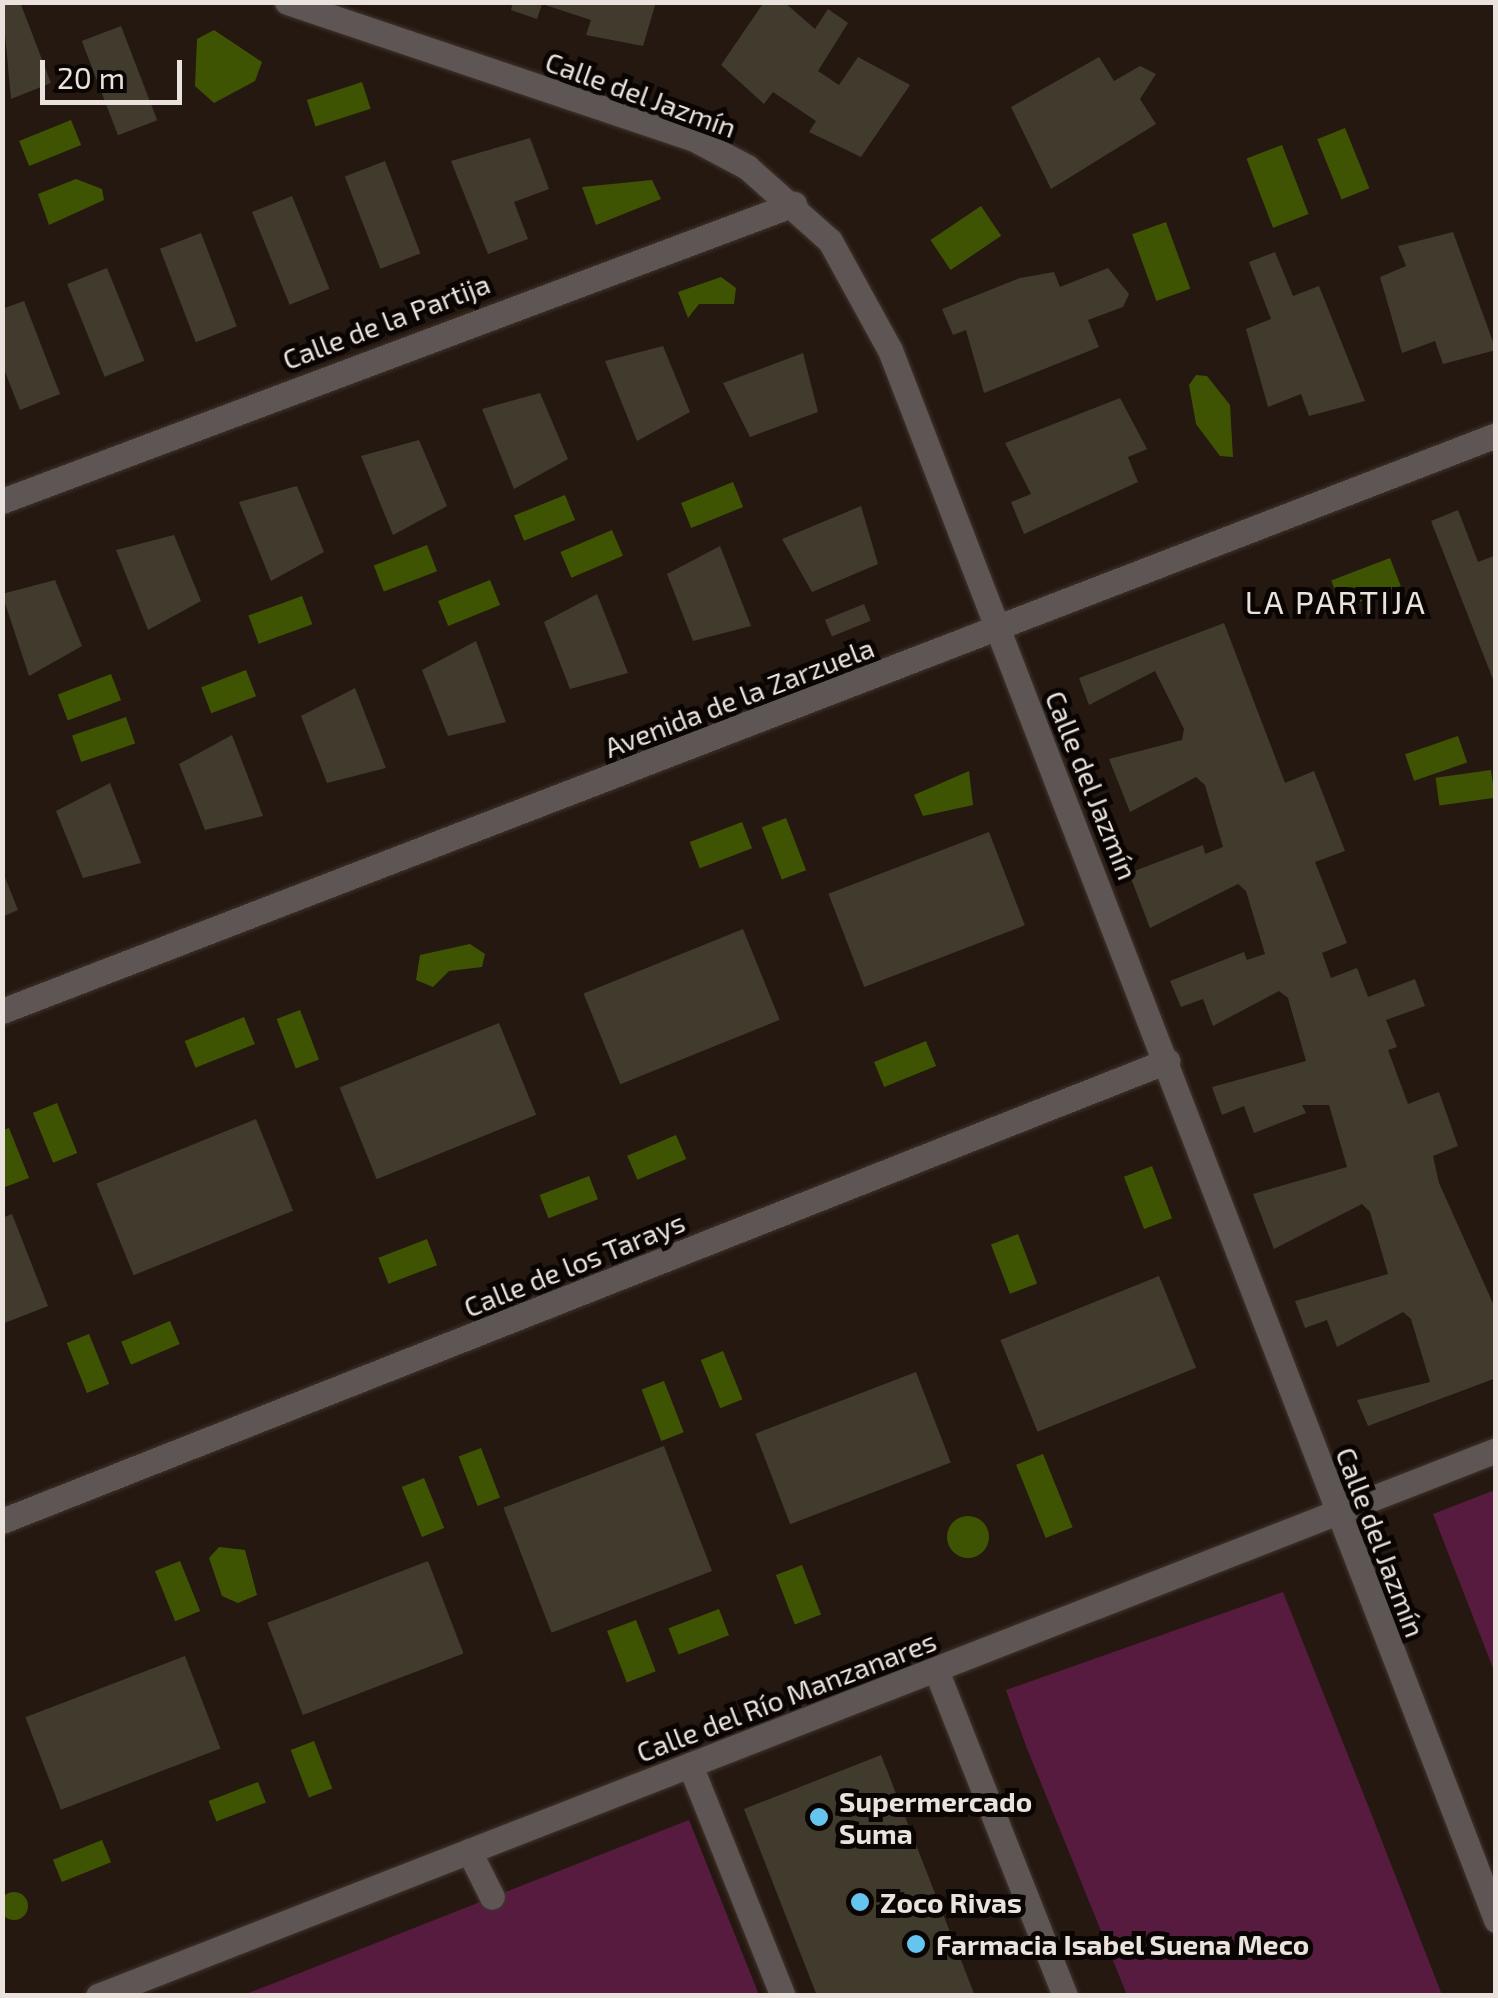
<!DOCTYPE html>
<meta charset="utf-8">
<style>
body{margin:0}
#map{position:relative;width:1498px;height:1998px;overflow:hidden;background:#251810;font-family:"Exo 2",sans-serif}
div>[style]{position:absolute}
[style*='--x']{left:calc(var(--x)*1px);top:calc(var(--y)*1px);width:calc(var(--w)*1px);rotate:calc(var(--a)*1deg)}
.green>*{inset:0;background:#581b40}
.water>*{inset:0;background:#3f5402;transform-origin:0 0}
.round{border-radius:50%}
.building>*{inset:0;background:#413b2d;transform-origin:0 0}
.roads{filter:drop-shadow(0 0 2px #41342d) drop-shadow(0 0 2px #41342d)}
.minor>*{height:25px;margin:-12.5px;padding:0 12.5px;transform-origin:12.5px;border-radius:12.5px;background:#5e5655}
.dots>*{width:28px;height:28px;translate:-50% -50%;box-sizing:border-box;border:5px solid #0a0503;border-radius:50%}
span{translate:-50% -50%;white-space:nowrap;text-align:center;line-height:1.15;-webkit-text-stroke:10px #0a0503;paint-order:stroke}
.street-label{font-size:28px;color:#eae2dc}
.poi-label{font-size:28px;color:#eae2dc;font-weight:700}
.left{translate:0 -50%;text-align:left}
.quarter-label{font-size:32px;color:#eae2dc;letter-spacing:2.5px}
.frame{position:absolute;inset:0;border:5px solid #eae2dc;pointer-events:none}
.scale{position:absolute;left:40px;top:60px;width:142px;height:45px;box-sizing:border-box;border:5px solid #eae2dc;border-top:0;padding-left:12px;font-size:30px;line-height:35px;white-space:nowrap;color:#eae2dc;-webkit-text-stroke:8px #0a0503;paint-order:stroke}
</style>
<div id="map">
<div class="green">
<i style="clip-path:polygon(1495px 1490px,1495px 1673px,1433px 1514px)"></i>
<i style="clip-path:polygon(1283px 1592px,1369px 1808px,1442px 1995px,1127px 1995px,1026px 1746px,1006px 1690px)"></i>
<i style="clip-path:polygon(689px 1820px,759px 1995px,241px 1996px)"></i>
</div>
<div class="water">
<i style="clip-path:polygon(214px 30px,262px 62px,255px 81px,214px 103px,195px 86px,197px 39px)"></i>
<i style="left:362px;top:82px;width:28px;height:58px;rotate:72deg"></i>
<i style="left:71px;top:120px;width:27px;height:56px;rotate:68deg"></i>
<i style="left:1345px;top:128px;width:65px;height:30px;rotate:68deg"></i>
<i style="left:1282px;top:145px;width:74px;height:38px;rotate:69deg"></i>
<i style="clip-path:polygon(76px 179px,102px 189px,104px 200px,49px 225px,38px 194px)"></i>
<i style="clip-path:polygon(652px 180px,661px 199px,596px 225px,582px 187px)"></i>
<i style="left:981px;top:206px;width:36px;height:61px;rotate:56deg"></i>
<i style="left:1166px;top:222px;width:71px;height:36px;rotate:70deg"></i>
<i style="clip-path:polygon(721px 277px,736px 288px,734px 304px,699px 304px,688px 318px,678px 292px)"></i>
<i style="clip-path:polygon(1196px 375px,1207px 376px,1230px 405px,1233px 457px,1220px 456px,1196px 424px,1189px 385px)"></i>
<i style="left:733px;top:482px;width:27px;height:56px;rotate:68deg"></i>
<i style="left:565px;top:495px;width:27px;height:55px;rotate:68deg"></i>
<i style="left:612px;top:530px;width:28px;height:56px;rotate:67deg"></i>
<i style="left:427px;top:545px;width:28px;height:57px;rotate:69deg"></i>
<i style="left:1390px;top:558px;width:30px;height:63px;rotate:69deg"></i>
<i style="left:490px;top:580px;width:27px;height:56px;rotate:68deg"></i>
<i style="left:302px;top:596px;width:30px;height:57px;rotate:70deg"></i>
<i style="left:246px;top:670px;width:28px;height:48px;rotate:69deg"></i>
<i style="left:111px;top:674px;width:28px;height:57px;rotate:69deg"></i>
<i style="left:126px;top:717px;width:28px;height:57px;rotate:71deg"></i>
<i style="left:1458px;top:736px;width:28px;height:56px;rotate:71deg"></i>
<i style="left:1491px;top:770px;width:28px;height:56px;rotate:82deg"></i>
<i style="clip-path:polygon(969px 771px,973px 805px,923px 816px,914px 795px)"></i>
<i style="left:786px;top:818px;width:56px;height:26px;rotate:69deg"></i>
<i style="left:742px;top:822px;width:28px;height:56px;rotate:69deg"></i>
<i style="clip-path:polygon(470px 944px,485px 954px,482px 967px,449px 971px,433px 987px,416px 980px,420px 955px)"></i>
<i style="left:300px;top:1010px;width:53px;height:25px;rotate:69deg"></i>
<i style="left:244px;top:1017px;width:29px;height:64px;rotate:68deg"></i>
<i style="left:926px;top:1041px;width:27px;height:56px;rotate:68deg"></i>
<i style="left:57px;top:1103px;width:54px;height:26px;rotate:68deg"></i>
<i style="clip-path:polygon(9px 1128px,29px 1178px,5px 1187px,3px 1130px)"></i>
<i style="left:676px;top:1135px;width:26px;height:53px;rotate:67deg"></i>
<i style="left:1152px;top:1166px;width:56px;height:30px;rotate:69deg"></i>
<i style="left:589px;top:1176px;width:25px;height:53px;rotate:69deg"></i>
<i style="left:1018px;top:1234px;width:53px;height:29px;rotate:69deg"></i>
<i style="left:427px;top:1239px;width:28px;height:52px;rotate:69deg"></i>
<i style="left:170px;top:1321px;width:25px;height:53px;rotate:67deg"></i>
<i style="left:89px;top:1334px;width:54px;height:24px;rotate:68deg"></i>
<i style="left:723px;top:1351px;width:52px;height:24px;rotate:68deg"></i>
<i style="left:664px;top:1381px;width:55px;height:24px;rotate:69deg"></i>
<i style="left:481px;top:1448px;width:53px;height:24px;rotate:69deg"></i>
<i style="left:1043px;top:1454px;width:79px;height:29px;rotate:68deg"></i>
<i style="left:424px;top:1478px;width:54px;height:24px;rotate:68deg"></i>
<i class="round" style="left:947px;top:1516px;width:42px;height:42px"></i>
<i style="clip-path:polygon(219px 1547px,245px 1550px,257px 1595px,238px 1603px,222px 1596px,209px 1558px)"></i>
<i style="left:180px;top:1561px;width:54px;height:27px;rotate:68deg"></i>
<i style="left:802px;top:1565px;width:53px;height:28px;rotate:69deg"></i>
<i style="left:719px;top:1609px;width:28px;height:54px;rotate:69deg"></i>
<i style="left:636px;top:1620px;width:55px;height:31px;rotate:69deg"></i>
<i style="left:314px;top:1741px;width:51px;height:25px;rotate:69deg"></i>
<i style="left:258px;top:1782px;width:22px;height:53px;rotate:69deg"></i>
<i style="left:102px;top:1840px;width:24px;height:53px;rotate:68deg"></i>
<i class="round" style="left:0;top:1892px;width:28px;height:28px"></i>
</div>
<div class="building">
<i style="clip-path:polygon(2px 2px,20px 2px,51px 83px,11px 99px)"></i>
<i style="clip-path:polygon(513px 2px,656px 2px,643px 46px,586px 35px,591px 20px,542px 4px,537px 19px,511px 10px)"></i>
<i style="clip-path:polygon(764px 2px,784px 2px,815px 29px,828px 9px,848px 23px,818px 71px,839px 85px,858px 57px,910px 85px,861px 157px,809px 132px,816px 121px,773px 92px,764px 104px,721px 65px)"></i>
<i style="left:121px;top:26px;width:101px;height:42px;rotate:69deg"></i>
<i style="clip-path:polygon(1099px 57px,1114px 81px,1140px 66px,1156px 74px,1140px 99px,1156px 124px,1051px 189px,1011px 107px)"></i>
<i style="clip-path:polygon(530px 138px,549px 189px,514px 202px,528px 239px,488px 254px,451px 161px)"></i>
<i style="left:385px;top:161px;width:99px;height:43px;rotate:69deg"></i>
<i style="left:292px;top:196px;width:100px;height:43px;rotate:68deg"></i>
<i style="clip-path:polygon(1453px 232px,1496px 350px,1443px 364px,1435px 341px,1402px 353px,1380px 277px,1406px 266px,1398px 246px)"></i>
<i style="left:201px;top:233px;width:100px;height:44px;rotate:69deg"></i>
<i style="clip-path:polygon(1275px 252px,1293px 296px,1319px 286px,1365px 401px,1309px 416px,1301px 394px,1268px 407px,1246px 329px,1271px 319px,1249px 262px)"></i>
<i style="left:107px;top:268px;width:100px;height:43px;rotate:68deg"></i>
<i style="clip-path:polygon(1108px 268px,1129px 294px,1123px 307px,1088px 320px,1099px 347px,984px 393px,966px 330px,953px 335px,942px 309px,1020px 278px,1054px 272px,1060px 287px)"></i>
<i style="clip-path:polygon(24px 301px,60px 394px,20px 410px,2px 364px,2px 309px)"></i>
<i style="clip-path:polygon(663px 346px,690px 412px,637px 441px,605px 361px)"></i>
<i style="clip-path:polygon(803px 353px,818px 412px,750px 437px,723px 383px)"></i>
<i style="clip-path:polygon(540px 393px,568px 459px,514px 489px,482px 409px)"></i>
<i style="clip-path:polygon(1120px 398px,1147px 449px,1128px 457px,1138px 482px,1024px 534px,1011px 502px,1031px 494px,1005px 443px)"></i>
<i style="clip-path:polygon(419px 440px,447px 506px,393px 535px,361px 456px)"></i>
<i style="clip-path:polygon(297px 486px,324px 552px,271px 581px,239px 502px)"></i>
<i style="clip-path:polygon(861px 506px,878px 564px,812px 592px,782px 539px)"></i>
<i style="clip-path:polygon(1458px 510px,1478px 562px,1496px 555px,1496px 687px,1431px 521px)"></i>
<i style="clip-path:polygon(174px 535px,201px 601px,148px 630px,116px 550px)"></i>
<i style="clip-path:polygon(720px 546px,751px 626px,693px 641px,667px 574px)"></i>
<i style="clip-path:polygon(55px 580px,82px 646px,29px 676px,2px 594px)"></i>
<i style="clip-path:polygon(597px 594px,628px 673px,570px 689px,544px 622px)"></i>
<i style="left:864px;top:604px;width:18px;height:42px;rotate:68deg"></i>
<i style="clip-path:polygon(1224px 623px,1285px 783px,1314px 771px,1345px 851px,1315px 862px,1347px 943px,1322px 953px,1331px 978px,1357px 968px,1368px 997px,1415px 979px,1425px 1006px,1386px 1020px,1397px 1047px,1388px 1050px,1408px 1104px,1439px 1092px,1458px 1146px,1433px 1156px,1439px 1183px,1496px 1310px,1496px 1378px,1368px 1426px,1357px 1400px,1430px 1382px,1411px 1319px,1403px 1312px,1337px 1347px,1327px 1320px,1305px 1328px,1295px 1301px,1388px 1274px,1370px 1212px,1362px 1204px,1274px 1249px,1253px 1194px,1347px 1167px,1329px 1105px,1302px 1105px,1306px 1113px,1254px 1133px,1244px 1106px,1222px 1115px,1212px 1087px,1306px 1061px,1288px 998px,1279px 991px,1213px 1026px,1203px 999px,1181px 1007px,1170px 981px,1244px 952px,1247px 960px,1265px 954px,1246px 891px,1238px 884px,1150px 928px,1129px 873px,1203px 845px,1205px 854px,1223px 847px,1205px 785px,1196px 777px,1130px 812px,1109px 759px,1182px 740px,1184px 729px,1155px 671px,1089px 705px,1079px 678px)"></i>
<i style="clip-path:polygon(476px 641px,506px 722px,448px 736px,422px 670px)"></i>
<i style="clip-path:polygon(355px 688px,386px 768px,327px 783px,301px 716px)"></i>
<i style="clip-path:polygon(232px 735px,263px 816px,205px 830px,179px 764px)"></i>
<i style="clip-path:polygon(110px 783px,141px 863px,83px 878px,56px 811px)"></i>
<i style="left:989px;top:832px;width:100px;height:172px;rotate:69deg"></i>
<i style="clip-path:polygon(2px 870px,18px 910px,2px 917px)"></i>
<i style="left:743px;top:929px;width:98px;height:172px;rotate:68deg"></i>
<i style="left:499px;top:1023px;width:99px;height:172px;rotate:68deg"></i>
<i style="left:256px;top:1119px;width:99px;height:172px;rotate:68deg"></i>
<i style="clip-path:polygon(12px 1214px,48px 1306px,2px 1324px,2px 1218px)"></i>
<i style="left:1159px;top:1276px;width:99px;height:171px;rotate:68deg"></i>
<i style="left:916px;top:1372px;width:97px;height:172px;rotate:69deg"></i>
<i style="left:664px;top:1446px;width:134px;height:172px;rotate:69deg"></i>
<i style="left:428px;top:1561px;width:99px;height:172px;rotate:69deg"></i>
<i style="left:185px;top:1656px;width:99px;height:171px;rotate:69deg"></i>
<i style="clip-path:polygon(881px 1755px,975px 1996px,817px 1996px,744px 1809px)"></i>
</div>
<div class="roads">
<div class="minor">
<i style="--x:287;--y:2;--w:432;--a:18.6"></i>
<i style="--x:696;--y:140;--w:58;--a:27.9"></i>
<i style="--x:747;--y:167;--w:111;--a:41.7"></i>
<i style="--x:830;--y:241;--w:124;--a:61.2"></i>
<i style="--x:890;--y:350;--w:1683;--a:68.89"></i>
<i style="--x:2;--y:501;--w:846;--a:-20.56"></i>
<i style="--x:2;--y:1011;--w:1601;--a:-21.08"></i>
<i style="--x:2;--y:1521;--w:1253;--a:-21.55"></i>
<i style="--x:936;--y:1670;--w:351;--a:68.4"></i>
<i style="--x:690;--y:1765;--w:249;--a:68.1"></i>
<i style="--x:469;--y:1851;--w:51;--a:63.4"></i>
<i style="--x:98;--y:1996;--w:1501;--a:-21.33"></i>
</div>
</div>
<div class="dots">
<i style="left:819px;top:1817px;background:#65c5ee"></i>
<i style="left:860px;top:1902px;background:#65c5ee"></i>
<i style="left:916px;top:1944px;background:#65c5ee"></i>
</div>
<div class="street-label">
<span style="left:641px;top:94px;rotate:20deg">Calle del Jazmín</span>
<span style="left:386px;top:321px;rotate:-21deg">Calle de la Partija</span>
<span style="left:739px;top:697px;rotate:-21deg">Avenida de la Zarzuela</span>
<span style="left:1092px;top:785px;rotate:68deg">Calle del Jazmín</span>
<span style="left:574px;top:1264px;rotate:-22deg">Calle de los Tarays</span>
<span style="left:1381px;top:1542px;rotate:69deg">Calle del Jazmín</span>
<span style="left:786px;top:1696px;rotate:-21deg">Calle del Río Manzanares</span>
</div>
<div class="poi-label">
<span class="left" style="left:839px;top:1817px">Supermercado<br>Suma</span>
<span class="left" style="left:880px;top:1902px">Zoco Rivas</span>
<span class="left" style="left:936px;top:1944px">Farmacia Isabel Suena Meco</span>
</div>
<div class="quarter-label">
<span style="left:1336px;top:601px">LA PARTIJA</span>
</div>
<div class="frame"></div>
<div class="scale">20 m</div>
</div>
